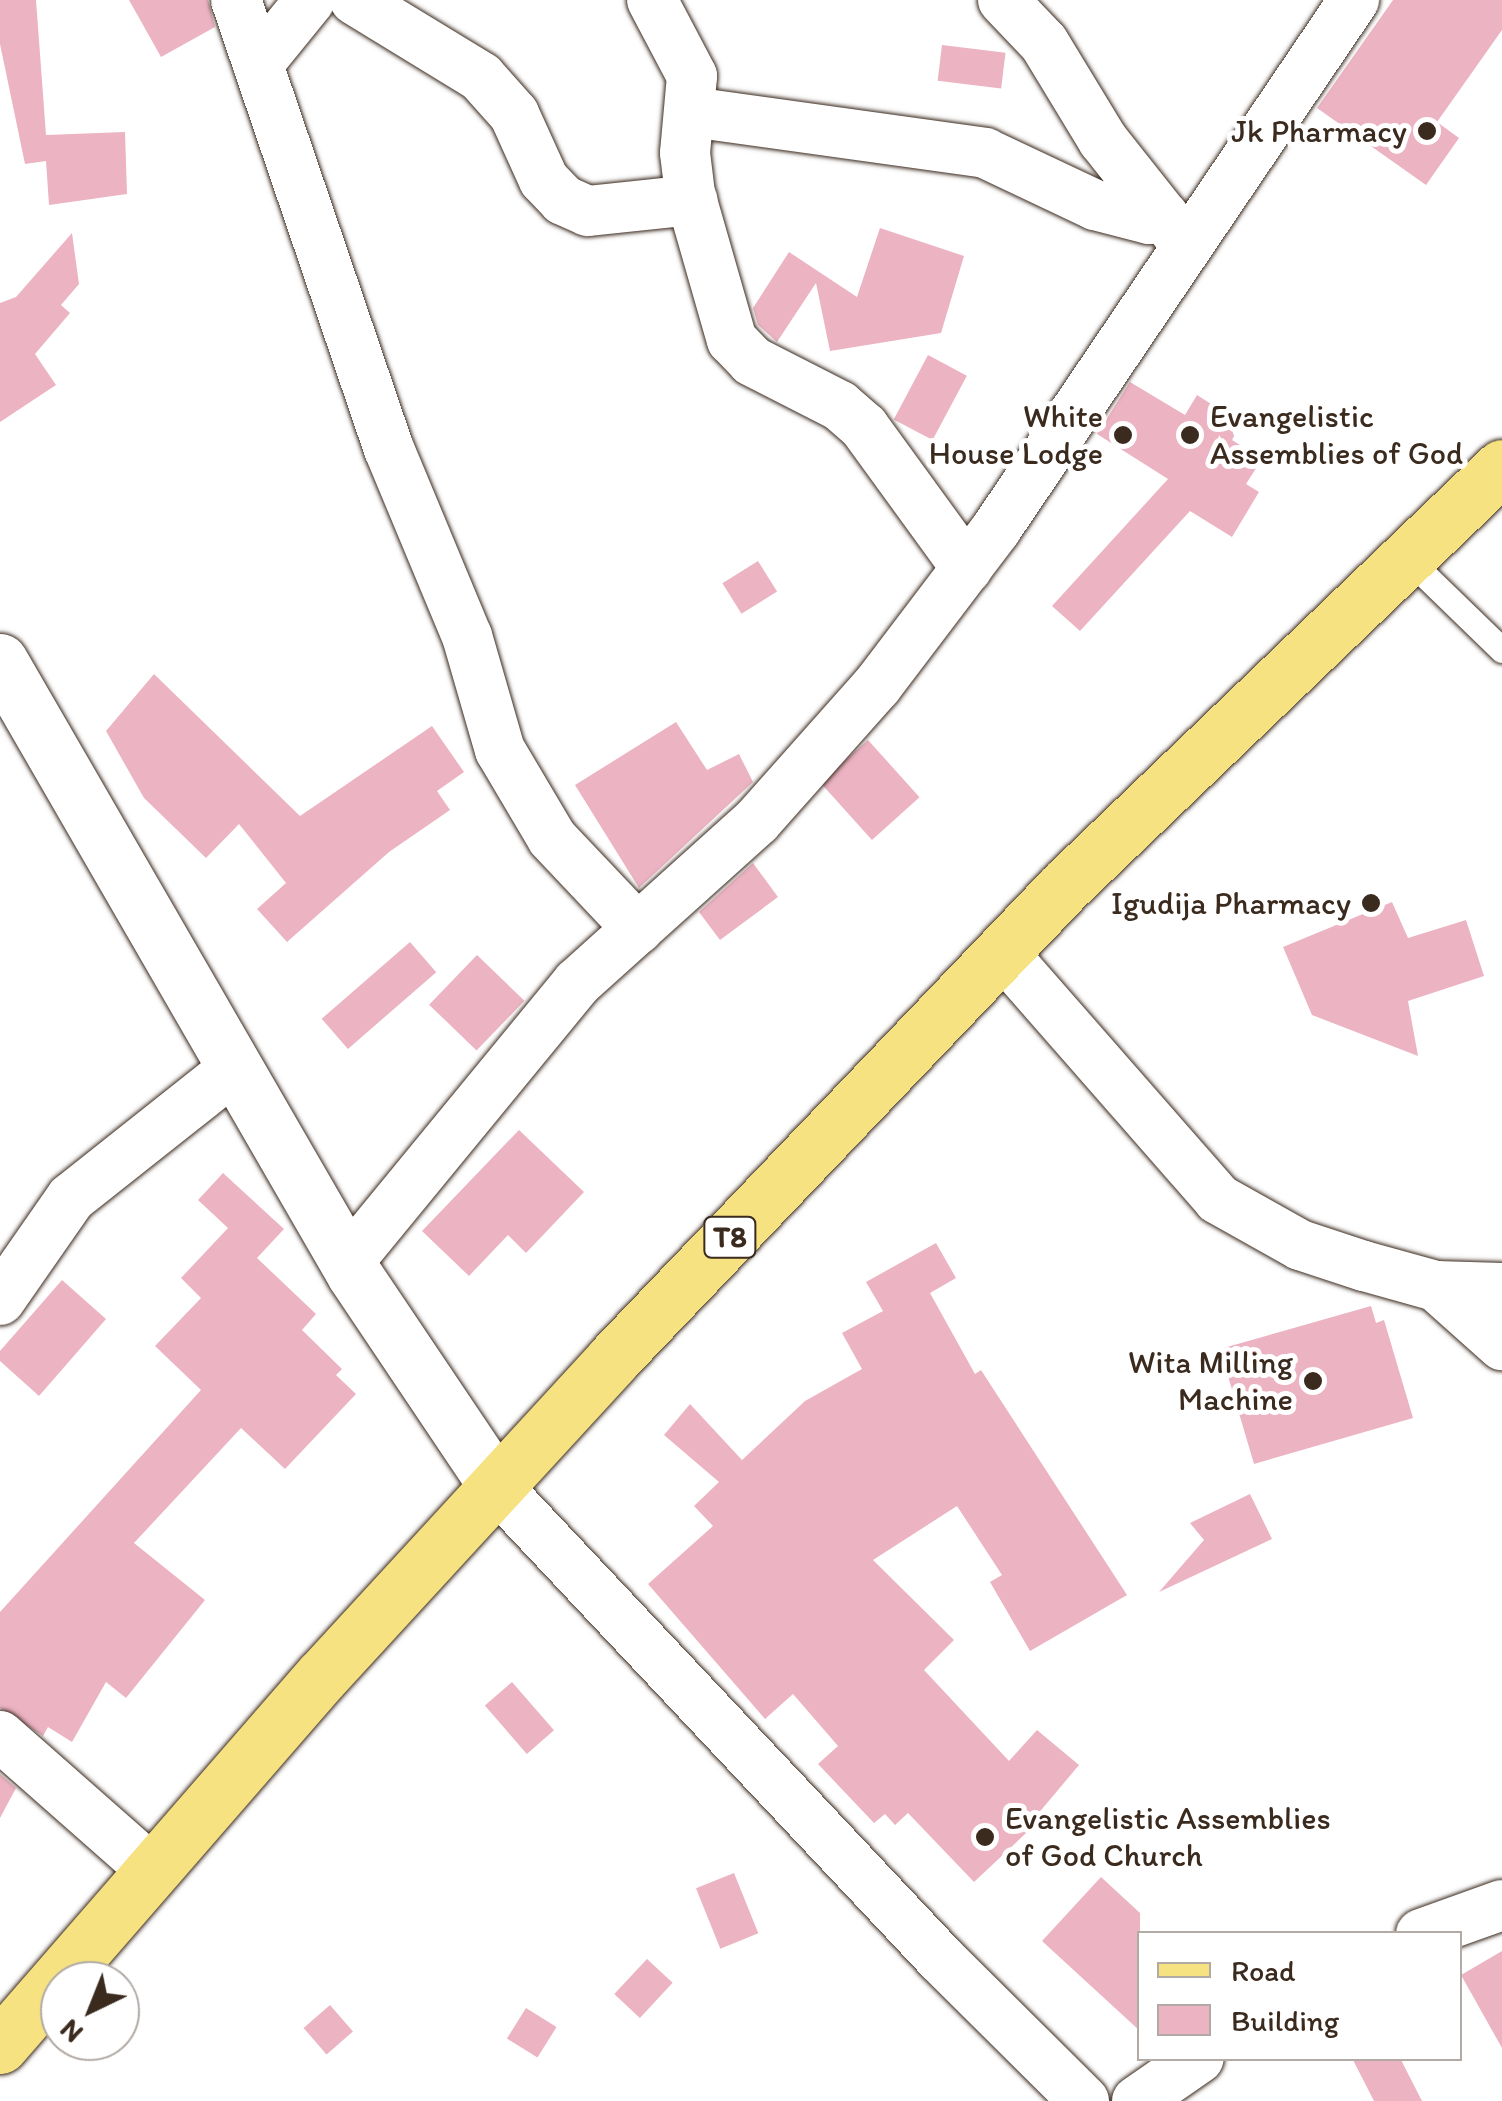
<!DOCTYPE html>
<style>
body{margin:0}
#map{position:relative;width:1502px;height:2101px;overflow:hidden;background:#fff;font-family:Itim,sans-serif}
div>[style]{position:absolute}
[style*='--x']{left:calc(var(--x)*1px);top:calc(var(--y)*1px);width:calc(var(--w)*1px);rotate:calc(var(--a)*1deg)}
.building>*{inset:0;background:#ecb3c3;transform-origin:0 0}
.roads{filter:drop-shadow(0 0 2px #3b2a1e) drop-shadow(0 0 2px #3b2a1e)}
.service>*{height:25px;margin:-12.5px;padding:0 12.5px;transform-origin:12.5px;border-radius:12.5px;background:#fff}
.minor>*{height:50px;margin:-25px;padding:0 25px;transform-origin:25px;border-radius:25px;background:#fff}
.tertiary>*{height:55px;margin:-27.5px;padding:0 27.5px;transform-origin:27.5px;border-radius:27.5px;background:#fff}
.primary>*{height:55px;margin:-27.5px;padding:0 27.5px;transform-origin:27.5px;border-radius:27.5px;background:#f6e281}
.dots>*{width:28px;height:28px;translate:-50% -50%;box-sizing:border-box;border:5px solid #fff;border-radius:50%}
span{translate:-50% -50%;white-space:nowrap;text-align:center;line-height:1.15;-webkit-text-stroke:10px #fff;paint-order:stroke}
.shield-label span{padding:2px 8px;background:#fff;border:2px solid;border-radius:8px;-webkit-text-stroke-width:0}
.shield-label{font-size:30px;color:#3b2a1e;font-weight:700}
.poi-label{font-size:32px;color:#3b2a1e}
.right{translate:-100% -50%;text-align:right}
.left{translate:0 -50%;text-align:left}
.legend{position:absolute;left:1137px;top:1931px;width:325px;height:130px;box-sizing:border-box;background:#fff;border:2px solid #b1aaa5;margin:0;padding:12px 18px;list-style:none;font-size:30px;color:#3b2a1e}
.legend li{display:flex;align-items:center;gap:20px;height:50px}
.legend b{width:50px;border:2px solid #b1aaa5}
.north{position:absolute;left:40px;top:1961px;width:100px;height:100px;box-sizing:border-box;background:#fff;border:2px solid #b1aaa5;border-radius:50%;rotate:223deg;font-size:28px;font-weight:700;line-height:40px;text-align:center;color:#3b2a1e}
.north::after{content:'';display:block;margin:auto;width:35px;height:45px;background:#3b2a1e;clip-path:polygon(50% 0,100% 100%,50% 72%,0 100%)}
</style>
<div id="map">
<div class="building">
<i style="clip-path:polygon(0 0,36px 0,46px 135px,125px 132px,127px 194px,49px 205px,46px 161px,25px 164px,0 44px)"></i>
<i style="clip-path:polygon(129px 0,208px 0,215px 27px,161px 57px)"></i>
<i style="clip-path:polygon(1393px 0,1502px 0,1502px 30px,1437px 122px,1459px 138px,1426px 185px,1317px 108px)"></i>
<i style="left:942px;top:45px;width:64px;height:36px;rotate:7deg"></i>
<i style="clip-path:polygon(880px 228px,964px 256px,941px 333px,830px 351px,816px 283px,777px 342px,758px 325px,753px 308px,789px 252px,857px 297px)"></i>
<i style="clip-path:polygon(72px 233px,79px 284px,61px 305px,70px 313px,35px 354px,56px 385px,0 422px,0 303px,16px 297px)"></i>
<i style="left:928px;top:355px;width:44px;height:73px;rotate:28deg"></i>
<i style="clip-path:polygon(1130px 382px,1185px 415px,1197px 395px,1241px 423px,1232px 440px,1262px 459px,1246px 484px,1259px 492px,1232px 537px,1190px 511px,1080px 631px,1052px 606px,1168px 479px,1097px 434px)"></i>
<i style="left:758px;top:561px;width:36px;height:42px;rotate:58deg"></i>
<i style="clip-path:polygon(154px 674px,300px 816px,432px 726px,464px 772px,437px 791px,450px 810px,389px 852px,287px 942px,257px 909px,286px 883px,239px 824px,206px 858px,144px 798px,106px 731px)"></i>
<i style="clip-path:polygon(676px 722px,707px 770px,739px 754px,753px 782px,639px 888px,575px 785px)"></i>
<i style="left:868px;top:740px;width:77px;height:64px;rotate:48deg"></i>
<i style="clip-path:polygon(753px 863px,778px 897px,720px 940px,699px 912px)"></i>
<i style="clip-path:polygon(1392px 902px,1408px 938px,1466px 920px,1484px 976px,1408px 1001px,1418px 1056px,1312px 1015px,1283px 947px)"></i>
<i style="left:410px;top:942px;width:40px;height:117px;rotate:49deg"></i>
<i style="left:477px;top:955px;width:66px;height:69px;rotate:44deg"></i>
<i style="clip-path:polygon(519px 1130px,584px 1192px,526px 1253px,508px 1235px,469px 1276px,422px 1231px)"></i>
<i style="clip-path:polygon(223px 1173px,284px 1229px,257px 1258px,316px 1314px,302px 1330px,342px 1369px,336px 1375px,356px 1394px,285px 1469px,241px 1428px,134px 1543px,205px 1600px,126px 1698px,106px 1682px,72px 1742px,48px 1727px,43px 1736px,0 1708px,0 1612px,201px 1390px,155px 1346px,201px 1298px,181px 1278px,228px 1228px,198px 1200px)"></i>
<i style="clip-path:polygon(936px 1243px,956px 1278px,930px 1293px,975px 1374px,981px 1370px,1127px 1595px,1030px 1651px,990px 1582px,1002px 1575px,957px 1506px,873px 1560px,954px 1640px,924px 1670px,1009px 1761px,1037px 1730px,1079px 1765px,1037px 1815px,1041px 1819px,974px 1882px,908px 1813px,895px 1825px,885px 1814px,874px 1823px,818px 1764px,838px 1746px,793px 1694px,765px 1719px,648px 1584px,713px 1526px,694px 1506px,719px 1482px,664px 1435px,690px 1404px,742px 1460px,805px 1401px,862px 1369px,842px 1333px,883px 1311px,866px 1282px)"></i>
<i style="clip-path:polygon(62px 1280px,106px 1319px,39px 1396px,0 1361px,0 1351px)"></i>
<i style="clip-path:polygon(1371px 1306px,1376px 1323px,1384px 1320px,1413px 1418px,1254px 1464px,1220px 1349px)"></i>
<i style="clip-path:polygon(1250px 1494px,1272px 1539px,1159px 1592px,1204px 1540px,1190px 1523px)"></i>
<i style="left:512px;top:1682px;width:64px;height:36px;rotate:49deg"></i>
<i style="clip-path:polygon(0 1774px,16px 1788px,0 1818px)"></i>
<i style="left:734px;top:1873px;width:65px;height:41px;rotate:68deg"></i>
<i style="clip-path:polygon(1101px 1877px,1140px 1913px,1140px 2031px,1042px 1941px)"></i>
<i style="clip-path:polygon(1502px 1951px,1502px 2048px,1461px 1975px)"></i>
<i style="left:647px;top:1959px;width:35px;height:48px;rotate:43deg"></i>
<i style="left:330px;top:2005px;width:35px;height:35px;rotate:49deg"></i>
<i style="left:526px;top:2008px;width:36px;height:36px;rotate:32deg"></i>
<i style="clip-path:polygon(1352px 2058px,1400px 2058px,1422px 2101px,1374px 2101px)"></i>
</div>
<div class="roads">
<div class="service">
<i style="--x:1406;--y:557;--w:134;--a:44.1"></i>
</div>
<div class="minor">
<i style="--x:236;--y:0;--w:474;--a:71.2"></i>
<i style="--x:389;--y:449;--w:203;--a:67.4"></i>
<i style="--x:467;--y:636;--w:119;--a:73.9"></i>
<i style="--x:500;--y:750;--w:102;--a:59.4"></i>
<i style="--x:552;--y:838;--w:125;--a:46.6"></i>
<i style="--x:355;--y:0;--w:148;--a:31.4"></i>
<i style="--x:481;--y:77;--w:50;--a:48.3"></i>
<i style="--x:514;--y:114;--w:72;--a:65.6"></i>
<i style="--x:544;--y:180;--w:28;--a:46"></i>
<i style="--x:563;--y:200;--w:27;--a:24"></i>
<i style="--x:588;--y:211;--w:105;--a:-6"></i>
<i style="--x:652;--y:0;--w:86;--a:62.2"></i>
<i style="--x:692;--y:76;--w:77;--a:95.2"></i>
<i style="--x:685;--y:153;--w:41;--a:83"></i>
<i style="--x:690;--y:194;--w:152;--a:74"></i>
<i style="--x:732;--y:340;--w:29;--a:46"></i>
<i style="--x:752;--y:361;--w:99;--a:27.1"></i>
<i style="--x:840;--y:406;--w:32;--a:41"></i>
<i style="--x:864;--y:427;--w:175;--a:54"></i>
<i style="--x:1003;--y:0;--w:59;--a:46.4"></i>
<i style="--x:1044;--y:43;--w:114;--a:58.7"></i>
<i style="--x:1103;--y:140;--w:122;--a:51.6"></i>
<i style="--x:258;--y:64;--w:82;--a:-50.9"></i>
<i style="--x:691;--y:112;--w:297;--a:7.9"></i>
<i style="--x:985;--y:153;--w:122;--a:25.3"></i>
<i style="--x:1095;--y:205;--w:56;--a:14.5"></i>
<i style="--x:1149;--y:219;--w:15;--a:-11"></i>
<i style="--x:1002;--y:952;--w:328;--a:48.8"></i>
<i style="--x:1218;--y:1199;--w:94;--a:29.3"></i>
<i style="--x:1300;--y:1245;--w:67;--a:18.2"></i>
<i style="--x:1364;--y:1266;--w:75;--a:15.5"></i>
<i style="--x:1436;--y:1286;--w:66;--a:1.7"></i>
<i style="--x:348;--y:1262;--w:361;--a:-50.6"></i>
<i style="--x:577;--y:983;--w:242;--a:-42"></i>
<i style="--x:757;--y:821;--w:181;--a:-48.4"></i>
<i style="--x:877;--y:686;--w:197;--a:-52.8"></i>
<i style="--x:996;--y:529;--w:639;--a:-55.91"></i>
<i style="--x:1436;--y:1286;--w:89;--a:41.8"></i>
<i style="--x:0;--y:1300;--w:124;--a:-55.2"></i>
<i style="--x:71;--y:1198;--w:209;--a:-38.4"></i>
<i style="--x:497;--y:1487;--w:647;--a:46.75"></i>
<i style="--x:940;--y:1958;--w:203;--a:44.8"></i>
<i style="--x:0;--y:1736;--w:203;--a:41.4"></i>
<i style="--x:1421;--y:1934;--w:86;--a:-19.7"></i>
<i style="--x:1137;--y:2101;--w:75;--a:-34.7"></i>
</div>
<div class="tertiary">
<i style="--x:0;--y:661;--w:708;--a:59.99"></i>
<i style="--x:354;--y:1274;--w:257;--a:56.1"></i>
</div>
<div class="primary">
<i style="--x:0;--y:2046;--w:489;--a:-49"></i>
<i style="--x:321;--y:1677;--w:432;--a:-47.4"></i>
<i style="--x:613;--y:1359;--w:654;--a:-46.3"></i>
<i style="--x:1065;--y:886;--w:605;--a:-43.8"></i>
</div>
</div>
<div class="dots">
<i style="left:1427px;top:131px;background:#3b2a1e"></i>
<i style="left:1123px;top:435px;background:#3b2a1e"></i>
<i style="left:1190px;top:435px;background:#3b2a1e"></i>
<i style="left:1371px;top:903px;background:#3b2a1e"></i>
<i style="left:1313px;top:1381px;background:#3b2a1e"></i>
<i style="left:985px;top:1837px;background:#3b2a1e"></i>
</div>
<div class="shield-label">
<span style="left:730px;top:1237px">T8</span>
</div>
<div class="poi-label">
<span class="right" style="left:1407px;top:131px">Jk Pharmacy</span>
<span class="right" style="left:1103px;top:435px">White<br>House Lodge</span>
<span class="left" style="left:1210px;top:435px">Evangelistic<br>Assemblies of God</span>
<span class="right" style="left:1351px;top:903px">Igudija Pharmacy</span>
<span class="right" style="left:1293px;top:1381px">Wita Milling<br>Machine</span>
<span class="left" style="left:1005px;top:1837px">Evangelistic Assemblies<br>of God Church</span>
</div>
<ul class="legend">
<li><b style="height:12px;background:#f6e281"></b>Road</li>
<li><b style="height:28px;background:#ecb3c3"></b>Building</li>
</ul>
<div class="north">N</div>
</div>
